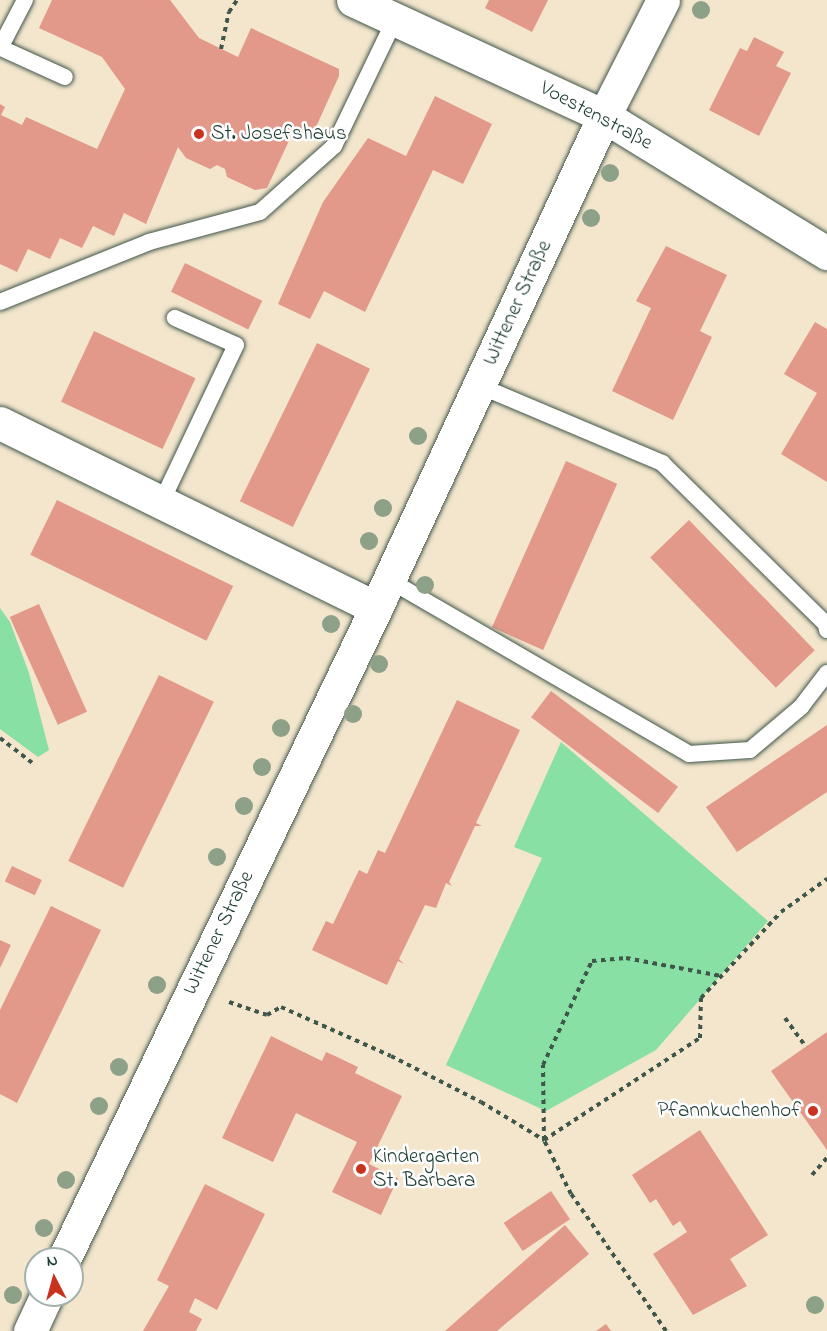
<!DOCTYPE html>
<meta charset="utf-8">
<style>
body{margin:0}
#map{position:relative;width:827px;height:1331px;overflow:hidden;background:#f3e6cc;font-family:"Indie Flower",sans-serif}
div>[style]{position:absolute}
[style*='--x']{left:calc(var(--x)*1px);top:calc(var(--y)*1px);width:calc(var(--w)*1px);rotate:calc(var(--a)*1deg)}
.green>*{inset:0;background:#88e0a4}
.building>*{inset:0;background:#e2998a;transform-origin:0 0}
.path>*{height:4px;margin-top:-2px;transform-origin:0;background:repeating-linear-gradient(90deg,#3f564b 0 4.5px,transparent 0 9px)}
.roads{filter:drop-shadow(0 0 2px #3f564b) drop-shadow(0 0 2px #3f564b)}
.service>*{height:16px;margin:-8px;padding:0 8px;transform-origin:8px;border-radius:8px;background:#fff}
.minor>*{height:33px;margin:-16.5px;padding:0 16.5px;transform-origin:16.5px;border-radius:16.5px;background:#fff}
.secondary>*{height:33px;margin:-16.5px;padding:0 16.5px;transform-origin:16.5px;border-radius:16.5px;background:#fff}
.trees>*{width:18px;height:18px;margin:-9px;border-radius:50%;background:#8da088}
.dots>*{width:16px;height:16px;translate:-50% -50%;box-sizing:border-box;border:3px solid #fff;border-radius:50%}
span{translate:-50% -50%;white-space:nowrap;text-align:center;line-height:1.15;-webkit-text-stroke:5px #fff;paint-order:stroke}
.street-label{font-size:21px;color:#1f3d34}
.poi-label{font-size:21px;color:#1f3d34}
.left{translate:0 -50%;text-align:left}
.right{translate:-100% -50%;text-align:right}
.north{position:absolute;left:24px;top:1247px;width:60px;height:60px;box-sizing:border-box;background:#fff;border:2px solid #a5b1ae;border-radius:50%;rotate:354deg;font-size:16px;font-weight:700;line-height:24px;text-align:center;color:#1f3d34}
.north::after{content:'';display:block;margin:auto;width:21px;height:27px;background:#c8321e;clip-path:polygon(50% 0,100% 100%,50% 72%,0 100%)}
</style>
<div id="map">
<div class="green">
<i style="clip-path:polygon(0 608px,10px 622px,29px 673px,49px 750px,38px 757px,0 729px)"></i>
<i style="clip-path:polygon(561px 742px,768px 921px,656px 1050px,546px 1111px,446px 1065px,542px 858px,514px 847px)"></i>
</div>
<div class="building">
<i style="clip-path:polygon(52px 0,170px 0,199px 38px,238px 57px,251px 28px,339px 69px,339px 76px,311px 138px,294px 130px,267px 188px,255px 190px,227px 177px,225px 169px,217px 165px,210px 169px,186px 158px,178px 147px,146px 224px,124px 213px,114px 236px,93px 226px,82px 248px,60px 238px,50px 259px,28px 249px,17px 272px,0 264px,0 104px,5px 107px,1px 115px,22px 125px,26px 117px,97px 149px,125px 89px,102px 57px,39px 28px)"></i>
<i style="clip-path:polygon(489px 0,548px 0,532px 32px,485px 8px)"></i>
<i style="clip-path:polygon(754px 37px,784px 52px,776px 66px,791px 73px,759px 136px,709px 110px,740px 48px,747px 51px)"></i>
<i style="clip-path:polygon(435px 96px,492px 124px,463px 184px,433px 170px,365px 312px,324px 291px,310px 319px,278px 304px,323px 202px,368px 138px,406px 156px)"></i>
<i style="clip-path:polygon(666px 246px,727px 275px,700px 331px,712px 337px,673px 420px,612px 391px,651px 308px,636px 301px)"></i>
<i style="left:185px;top:263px;width:86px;height:32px;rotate:26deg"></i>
<i style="clip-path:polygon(815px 322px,827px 329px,827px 482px,781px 454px,817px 393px,784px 374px)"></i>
<i style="left:94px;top:331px;width:112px;height:78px;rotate:25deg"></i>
<i style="left:317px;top:343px;width:59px;height:176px;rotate:26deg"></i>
<i style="left:566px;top:461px;width:56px;height:182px;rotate:24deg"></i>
<i style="left:57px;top:500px;width:196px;height:61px;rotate:26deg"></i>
<i style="left:689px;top:520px;width:181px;height:54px;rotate:46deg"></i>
<i style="left:39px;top:604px;width:118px;height:32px;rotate:66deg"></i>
<i style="left:159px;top:675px;width:61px;height:207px;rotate:26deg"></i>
<i style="left:551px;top:691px;width:159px;height:33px;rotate:37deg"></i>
<i style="clip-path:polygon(457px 700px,520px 730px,476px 823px,482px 826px,475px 826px,449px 882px,452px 886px,446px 883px,436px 908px,425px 905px,399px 959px,404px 964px,398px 961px,387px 985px,312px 950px,326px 921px,333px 924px,359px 870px,367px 874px,378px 850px,385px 853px)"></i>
<i style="clip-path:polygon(827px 725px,827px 792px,737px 852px,706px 807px)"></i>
<i style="left:12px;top:866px;width:33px;height:17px;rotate:25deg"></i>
<i style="clip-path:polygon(51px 906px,101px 930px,17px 1103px,0 1094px,0 1010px)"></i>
<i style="clip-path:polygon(0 940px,11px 945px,0 968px)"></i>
<i style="clip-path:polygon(827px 1032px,827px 1150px,771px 1071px)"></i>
<i style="clip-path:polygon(271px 1036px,322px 1061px,326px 1052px,335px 1056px,358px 1067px,355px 1073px,402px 1096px,369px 1164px,398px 1178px,381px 1215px,332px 1192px,357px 1142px,296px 1113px,273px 1162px,222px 1138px)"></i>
<i style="clip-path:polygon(700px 1130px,768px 1235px,730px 1259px,747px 1286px,693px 1315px,653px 1254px,687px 1232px,680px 1221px,673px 1226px,656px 1199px,650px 1203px,632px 1175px)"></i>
<i style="clip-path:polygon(205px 1184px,265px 1214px,217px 1310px,195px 1298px,189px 1312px,202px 1319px,196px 1331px,143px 1331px,169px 1286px,157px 1280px)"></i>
<i style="left:551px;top:1191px;width:34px;height:57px;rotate:56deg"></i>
<i style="clip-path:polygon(565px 1225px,589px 1254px,497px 1331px,445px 1331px)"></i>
<i style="clip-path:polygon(606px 1324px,611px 1331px,596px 1331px)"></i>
</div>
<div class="path">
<i style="--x:221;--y:49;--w:38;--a:-78"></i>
<i style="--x:229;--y:12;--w:14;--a:-56"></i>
<i style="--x:0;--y:738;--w:44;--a:37.6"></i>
<i style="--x:229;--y:1002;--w:40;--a:18.9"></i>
<i style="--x:267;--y:1015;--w:16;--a:-30"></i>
<i style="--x:281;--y:1007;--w:120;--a:24"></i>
<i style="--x:391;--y:1056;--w:101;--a:27.1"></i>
<i style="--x:481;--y:1102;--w:74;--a:31.1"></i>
<i style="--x:544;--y:1140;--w:186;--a:-33.2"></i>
<i style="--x:700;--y:1038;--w:40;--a:-88.6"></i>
<i style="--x:701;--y:998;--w:117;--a:-47.1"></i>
<i style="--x:781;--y:912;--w:57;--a:-35.7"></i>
<i style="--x:785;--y:1018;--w:36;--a:54"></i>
<i style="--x:812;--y:1175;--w:23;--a:-49"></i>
<i style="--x:666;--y:1331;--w:167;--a:-124.7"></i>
<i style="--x:571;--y:1194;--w:60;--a:-116.6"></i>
<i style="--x:544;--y:1140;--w:75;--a:-90.8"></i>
<i style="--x:543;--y:1065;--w:115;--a:-64.8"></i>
<i style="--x:592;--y:961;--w:34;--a:-5"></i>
<i style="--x:626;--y:958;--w:97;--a:10.7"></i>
</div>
<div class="roads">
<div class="service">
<i style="--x:0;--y:48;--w:54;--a:-62.5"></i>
<i style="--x:1;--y:48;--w:70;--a:24.4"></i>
<i style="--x:0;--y:302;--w:161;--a:-21.9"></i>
<i style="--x:149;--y:242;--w:115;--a:-15.1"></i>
<i style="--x:260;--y:212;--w:99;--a:-41.7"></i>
<i style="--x:334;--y:146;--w:141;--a:-64.3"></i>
<i style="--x:480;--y:386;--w:198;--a:22.9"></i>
<i style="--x:662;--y:463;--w:230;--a:44.5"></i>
<i style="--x:826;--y:624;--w:6;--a:81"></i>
<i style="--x:160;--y:505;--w:177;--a:-64.6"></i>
<i style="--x:236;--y:345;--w:67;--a:-156.1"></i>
<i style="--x:389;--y:580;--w:347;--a:30.1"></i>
<i style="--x:689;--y:754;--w:61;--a:-3.8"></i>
<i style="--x:750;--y:750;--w:67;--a:-40.1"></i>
<i style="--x:801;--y:707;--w:43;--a:-52.6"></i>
</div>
<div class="minor">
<i style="--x:353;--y:0;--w:277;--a:24.8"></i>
<i style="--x:604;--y:116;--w:262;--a:31.6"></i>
<i style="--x:0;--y:423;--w:419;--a:26.2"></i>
</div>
<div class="secondary">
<i style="--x:64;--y:1259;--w:722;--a:-64.39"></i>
<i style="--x:376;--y:608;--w:542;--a:-65.14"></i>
<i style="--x:604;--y:116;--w:130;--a:-63"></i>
<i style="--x:30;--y:1331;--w:40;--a:-65"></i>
</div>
</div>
<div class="trees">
<i style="left:701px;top:10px"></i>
<i style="left:610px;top:173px"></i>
<i style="left:591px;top:218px"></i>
<i style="left:418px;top:436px"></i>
<i style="left:383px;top:508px"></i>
<i style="left:369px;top:541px"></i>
<i style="left:425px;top:585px"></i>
<i style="left:331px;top:624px"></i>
<i style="left:379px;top:664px"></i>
<i style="left:353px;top:714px"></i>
<i style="left:281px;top:728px"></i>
<i style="left:262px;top:767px"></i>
<i style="left:244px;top:806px"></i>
<i style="left:217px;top:857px"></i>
<i style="left:157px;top:985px"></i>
<i style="left:119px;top:1067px"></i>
<i style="left:99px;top:1106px"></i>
<i style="left:66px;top:1180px"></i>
<i style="left:44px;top:1228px"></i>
<i style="left:13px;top:1295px"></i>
<i style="left:815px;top:1305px"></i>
</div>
<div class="dots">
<i style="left:199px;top:134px;background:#c8321e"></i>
<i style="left:813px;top:1111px;background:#c8321e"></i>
<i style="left:361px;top:1169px;background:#c8321e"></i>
</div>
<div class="street-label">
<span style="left:596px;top:116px;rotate:28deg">Voestenstraße</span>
<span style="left:518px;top:303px;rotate:-65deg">Wittener Straße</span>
<span style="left:219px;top:933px;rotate:-64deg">Wittener Straße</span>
</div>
<div class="poi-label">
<span class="left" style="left:211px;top:134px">St. Josefshaus</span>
<span class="right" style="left:801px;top:1111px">Pfannkuchenhof</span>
<span class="left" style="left:373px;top:1169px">Kindergarten<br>St. Barbara</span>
</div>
<div class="north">N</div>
</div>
